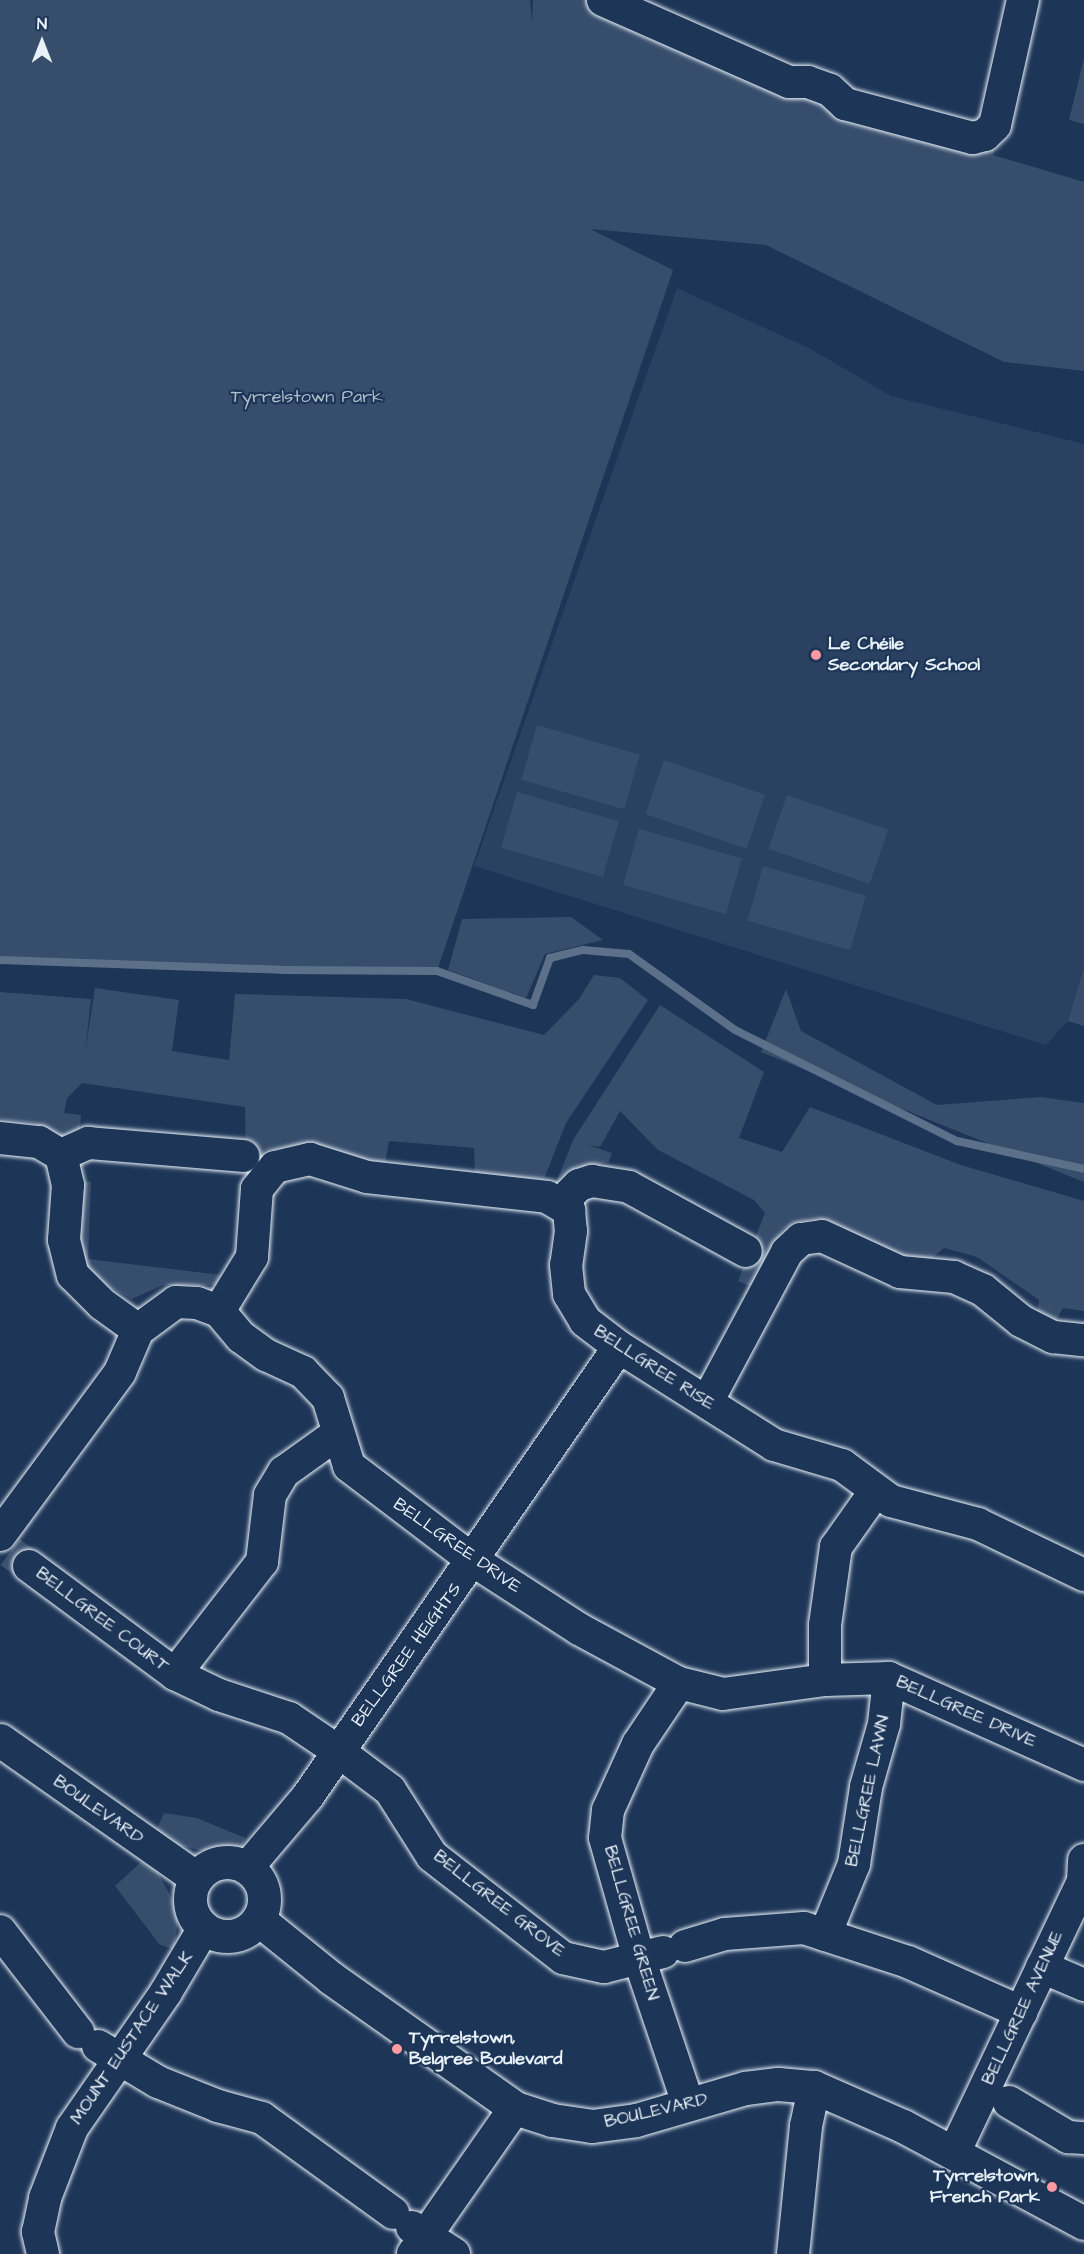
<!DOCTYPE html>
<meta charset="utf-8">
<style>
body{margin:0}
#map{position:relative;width:1084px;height:2254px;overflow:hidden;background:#1d3557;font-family:"Architects Daughter",sans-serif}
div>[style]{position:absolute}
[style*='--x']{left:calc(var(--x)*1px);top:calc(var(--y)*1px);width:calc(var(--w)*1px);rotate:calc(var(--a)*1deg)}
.built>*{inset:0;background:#2a4162}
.green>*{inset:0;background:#374d6c;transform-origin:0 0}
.stream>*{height:8px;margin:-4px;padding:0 4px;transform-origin:4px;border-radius:4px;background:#5d7089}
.minor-tunnel>*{height:32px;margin-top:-16px;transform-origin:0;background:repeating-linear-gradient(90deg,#3b516f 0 32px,transparent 0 48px)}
.roads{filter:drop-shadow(0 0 2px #e8f1f8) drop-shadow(0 0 2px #e8f1f8)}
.minor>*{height:32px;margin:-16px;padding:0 16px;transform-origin:16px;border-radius:16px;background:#1d3557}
.tertiary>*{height:33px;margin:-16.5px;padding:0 16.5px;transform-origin:16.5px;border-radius:16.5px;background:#1d3557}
.tertiary>.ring{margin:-16.5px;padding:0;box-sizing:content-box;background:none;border:33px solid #1d3557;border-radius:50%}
.dots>*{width:16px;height:16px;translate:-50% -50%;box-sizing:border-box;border:3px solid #1d3557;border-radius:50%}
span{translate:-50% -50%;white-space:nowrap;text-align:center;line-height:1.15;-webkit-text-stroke:4.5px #1d3557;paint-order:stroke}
.park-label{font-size:18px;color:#b3c0ce}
.poi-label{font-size:18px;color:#e8f1f8;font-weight:700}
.left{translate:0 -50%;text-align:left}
.right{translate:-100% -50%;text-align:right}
.street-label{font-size:18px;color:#e8f1f8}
.north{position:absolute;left:12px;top:12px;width:60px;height:60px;-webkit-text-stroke:4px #1d3557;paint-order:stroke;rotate:0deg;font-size:16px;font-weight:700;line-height:24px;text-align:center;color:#e8f1f8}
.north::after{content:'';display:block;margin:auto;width:21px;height:27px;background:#e8f1f8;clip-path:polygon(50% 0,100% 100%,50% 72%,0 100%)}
</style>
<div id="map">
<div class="built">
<i style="clip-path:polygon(677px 288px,809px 348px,891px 396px,1084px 444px,1084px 1026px,1068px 1021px,1046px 1045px,474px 866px)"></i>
</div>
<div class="green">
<i style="clip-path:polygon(0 0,530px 0,532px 22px,533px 0,591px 0,726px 60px,1001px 129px,993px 155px,1084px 182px,1084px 371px,1004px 362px,766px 245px,590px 229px,673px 270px,437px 971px,282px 970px,0 960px)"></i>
<i style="clip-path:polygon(1084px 58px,1084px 124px,1069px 120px)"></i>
<i style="left:537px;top:725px;width:107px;height:57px;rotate:16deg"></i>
<i style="left:664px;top:760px;width:107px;height:57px;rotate:19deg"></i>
<i style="left:517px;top:792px;width:106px;height:58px;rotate:16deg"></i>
<i style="left:787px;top:795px;width:107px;height:57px;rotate:19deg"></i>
<i style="left:639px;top:829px;width:107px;height:58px;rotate:16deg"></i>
<i style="left:763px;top:866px;width:107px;height:57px;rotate:16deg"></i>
<i style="clip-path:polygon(571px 917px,603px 940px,545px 954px,526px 998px,448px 970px,462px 919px)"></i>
<i style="clip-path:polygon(1084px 968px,1084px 1026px,1068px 1021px)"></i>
<i style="clip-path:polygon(594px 975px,620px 978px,648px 1000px,566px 1123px,544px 1179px,475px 1174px,474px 1148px,389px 1141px,385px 1164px,361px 1164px,321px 1147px,300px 1145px,265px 1150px,246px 1175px,245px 1107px,82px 1083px,67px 1098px,64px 1113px,81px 1115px,80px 1128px,60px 1137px,34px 1123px,0 1119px,0 992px,91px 999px,85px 1053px,95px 988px,179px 1000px,172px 1051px,229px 1060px,235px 994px,406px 999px,544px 1035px,579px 999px)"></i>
<i style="clip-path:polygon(786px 989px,801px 1031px,937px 1105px,1040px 1097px,1084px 1103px,1084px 1182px,761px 1052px)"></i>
<i style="clip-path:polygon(660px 1005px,764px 1072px,739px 1138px,782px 1152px,810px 1107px,961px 1165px,1084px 1201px,1084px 1311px,1063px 1308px,1055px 1322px,1037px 1313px,1039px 1300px,977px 1257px,944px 1248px,931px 1259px,913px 1260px,818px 1218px,795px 1222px,782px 1230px,752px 1287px,738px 1281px,765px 1213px,754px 1200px,658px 1150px,620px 1111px,600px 1147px,588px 1145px,612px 1153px,609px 1162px,575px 1169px,556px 1183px,573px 1140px)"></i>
<i style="clip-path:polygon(83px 1181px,91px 1182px,88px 1259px,221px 1275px,215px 1285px,163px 1285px,132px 1299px,91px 1277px,79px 1258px)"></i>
<i style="clip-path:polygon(164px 1813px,197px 1818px,245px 1838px,242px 1849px,208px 1852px,173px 1844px,155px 1833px)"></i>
<i style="clip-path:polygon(141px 1862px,156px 1869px,179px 1912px,174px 1949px,160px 1945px,115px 1886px)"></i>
</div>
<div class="stream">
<i style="--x:0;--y:960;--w:282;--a:2"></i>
<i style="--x:282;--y:970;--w:155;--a:0.4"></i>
<i style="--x:437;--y:971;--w:102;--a:19.5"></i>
<i style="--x:533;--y:1005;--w:50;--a:-70.1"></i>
<i style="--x:550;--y:958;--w:34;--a:-14"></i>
<i style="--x:583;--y:950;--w:46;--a:5"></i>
<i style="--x:629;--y:954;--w:130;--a:35.6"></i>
<i style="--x:735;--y:1030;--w:248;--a:26.6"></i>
<i style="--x:957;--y:1141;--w:130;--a:12.4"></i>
</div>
<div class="minor-tunnel">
<i style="--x:10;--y:1552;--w:24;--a:36"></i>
</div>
<div class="roads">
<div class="minor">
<i style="--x:603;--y:0;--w:203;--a:23.8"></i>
<i style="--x:789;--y:82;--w:19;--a:0"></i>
<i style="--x:808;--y:82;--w:23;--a:20"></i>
<i style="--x:830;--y:90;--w:21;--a:43"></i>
<i style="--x:845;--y:104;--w:132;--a:14.9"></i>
<i style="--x:973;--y:138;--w:12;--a:-14"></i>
<i style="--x:985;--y:135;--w:14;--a:-45"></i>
<i style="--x:995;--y:125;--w:128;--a:-77.4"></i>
<i style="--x:0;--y:1138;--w:39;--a:6"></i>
<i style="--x:39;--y:1142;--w:26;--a:31"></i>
<i style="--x:61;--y:1155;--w:31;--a:77"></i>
<i style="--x:68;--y:1185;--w:55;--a:94.2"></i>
<i style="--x:64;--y:1240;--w:36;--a:76"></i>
<i style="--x:73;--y:1275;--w:41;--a:45"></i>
<i style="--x:102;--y:1304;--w:44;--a:35.8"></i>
<i style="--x:61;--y:1155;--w:30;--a:-24"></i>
<i style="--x:88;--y:1143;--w:156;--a:4.8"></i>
<i style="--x:560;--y:1204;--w:27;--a:-45"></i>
<i style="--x:579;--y:1185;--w:14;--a:-17"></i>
<i style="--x:592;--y:1181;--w:37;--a:9"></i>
<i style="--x:629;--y:1187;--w:133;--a:28.7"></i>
<i style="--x:219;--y:1311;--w:63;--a:-58.6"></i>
<i style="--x:252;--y:1257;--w:68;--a:-85.8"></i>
<i style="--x:257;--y:1189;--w:28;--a:-51"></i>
<i style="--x:275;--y:1167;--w:36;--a:-13"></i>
<i style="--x:310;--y:1159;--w:60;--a:17.5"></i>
<i style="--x:367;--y:1177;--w:181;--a:6.3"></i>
<i style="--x:547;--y:1197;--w:26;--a:31"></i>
<i style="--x:569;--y:1210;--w:21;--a:85"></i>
<i style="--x:571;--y:1231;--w:34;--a:98"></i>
<i style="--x:566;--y:1265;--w:29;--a:84"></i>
<i style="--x:569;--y:1294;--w:31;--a:59"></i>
<i style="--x:585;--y:1321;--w:43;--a:37.4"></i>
<i style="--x:619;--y:1347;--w:183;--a:32.3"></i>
<i style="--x:774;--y:1445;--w:71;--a:16.4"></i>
<i style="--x:842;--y:1465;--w:61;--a:36.3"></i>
<i style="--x:891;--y:1501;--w:90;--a:14.8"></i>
<i style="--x:978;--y:1524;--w:118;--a:25.7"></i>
<i style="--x:707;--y:1402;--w:170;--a:-61.9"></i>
<i style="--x:787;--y:1252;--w:19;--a:-43"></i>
<i style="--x:801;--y:1239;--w:21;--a:-8"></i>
<i style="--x:822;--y:1236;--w:86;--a:24.8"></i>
<i style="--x:900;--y:1272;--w:54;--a:5.3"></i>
<i style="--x:954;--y:1277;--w:32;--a:24"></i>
<i style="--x:983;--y:1290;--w:49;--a:39.2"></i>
<i style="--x:1021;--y:1321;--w:36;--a:27"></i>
<i style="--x:1053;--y:1337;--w:31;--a:6"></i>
<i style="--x:0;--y:1535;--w:202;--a:-53.6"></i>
<i style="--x:120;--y:1372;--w:46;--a:-66.8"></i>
<i style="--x:138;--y:1330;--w:47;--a:-36.4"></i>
<i style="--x:176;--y:1302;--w:21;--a:3"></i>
<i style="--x:197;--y:1303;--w:23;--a:20"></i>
<i style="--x:219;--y:1311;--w:34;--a:50"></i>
<i style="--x:241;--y:1337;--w:31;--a:36"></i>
<i style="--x:266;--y:1355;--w:41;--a:24.7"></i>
<i style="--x:303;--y:1372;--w:36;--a:46"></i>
<i style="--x:328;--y:1398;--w:71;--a:72.8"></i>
<i style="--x:349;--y:1466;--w:157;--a:37.2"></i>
<i style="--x:474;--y:1561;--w:125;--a:32.9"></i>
<i style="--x:579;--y:1629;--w:114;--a:28.4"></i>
<i style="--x:679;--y:1683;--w:45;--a:14"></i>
<i style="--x:723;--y:1694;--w:103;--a:-7.8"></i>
<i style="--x:825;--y:1680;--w:64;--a:-1.8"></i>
<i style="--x:889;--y:1678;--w:214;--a:24"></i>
<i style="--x:29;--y:1566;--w:182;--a:36.5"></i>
<i style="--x:175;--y:1674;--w:49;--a:25.5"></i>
<i style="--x:219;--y:1695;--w:74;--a:18.2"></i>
<i style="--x:289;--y:1718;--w:59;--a:34"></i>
<i style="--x:338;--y:1751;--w:65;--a:36.9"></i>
<i style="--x:390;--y:1790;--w:78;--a:57.5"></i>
<i style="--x:432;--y:1856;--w:166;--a:37.9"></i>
<i style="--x:563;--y:1958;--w:42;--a:12.4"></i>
<i style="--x:604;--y:1967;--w:61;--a:-14.3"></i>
<i style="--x:175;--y:1674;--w:142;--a:-52.2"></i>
<i style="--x:262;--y:1562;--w:67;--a:-83.2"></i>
<i style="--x:270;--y:1495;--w:27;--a:-59"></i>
<i style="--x:284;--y:1472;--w:65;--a:-35.6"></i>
<i style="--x:825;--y:1680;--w:55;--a:-90"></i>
<i style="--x:825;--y:1625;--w:79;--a:-82"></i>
<i style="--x:836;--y:1547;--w:67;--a:-54.7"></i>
<i style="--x:679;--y:1683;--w:73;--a:123.9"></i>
<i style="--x:638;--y:1744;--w:72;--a:114.4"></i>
<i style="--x:608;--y:1810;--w:28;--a:96"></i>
<i style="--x:605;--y:1838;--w:125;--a:74.2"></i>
<i style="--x:639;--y:1958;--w:154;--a:71.4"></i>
<i style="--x:247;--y:1868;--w:94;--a:-49.7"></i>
<i style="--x:308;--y:1796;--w:546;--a:-55.29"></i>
<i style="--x:0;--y:1931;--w:128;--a:52.3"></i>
<i style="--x:825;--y:1935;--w:77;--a:-67.8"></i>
<i style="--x:854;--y:1864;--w:78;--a:-81.1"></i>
<i style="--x:866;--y:1787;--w:66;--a:-74.1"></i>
<i style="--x:884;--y:1724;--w:46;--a:-83.8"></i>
<i style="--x:685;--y:1946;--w:42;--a:-16.7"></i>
<i style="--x:725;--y:1934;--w:79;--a:-4.3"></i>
<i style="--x:804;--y:1928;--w:109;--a:18.1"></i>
<i style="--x:908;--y:1962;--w:124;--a:23.9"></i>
<i style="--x:1042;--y:1967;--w:46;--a:23.2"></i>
<i style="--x:98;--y:2046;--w:70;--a:31"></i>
<i style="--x:158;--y:2082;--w:65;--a:21.8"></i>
<i style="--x:218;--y:2106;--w:46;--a:15.3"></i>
<i style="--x:262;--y:2118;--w:162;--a:35.9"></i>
<i style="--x:1009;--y:2102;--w:69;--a:30.7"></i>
<i style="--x:1068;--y:2137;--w:16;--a:4"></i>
<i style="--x:954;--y:2153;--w:301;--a:-64.6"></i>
<i style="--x:1083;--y:1881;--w:21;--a:-87"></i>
<i style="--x:412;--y:2227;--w:50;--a:32.7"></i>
<i style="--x:43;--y:2254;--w:23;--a:-103"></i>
<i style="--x:38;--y:2232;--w:35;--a:-78"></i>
<i style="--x:45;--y:2198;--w:75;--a:-68.9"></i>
<i style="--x:72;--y:2128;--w:165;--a:-55.3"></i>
<i style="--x:166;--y:1992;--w:74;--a:-59.3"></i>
<i style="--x:413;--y:2254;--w:178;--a:-55.1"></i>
<i style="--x:793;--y:2254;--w:129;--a:-84.2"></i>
<i style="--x:806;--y:2126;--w:40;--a:-78"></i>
</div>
<div class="tertiary">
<i style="--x:0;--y:1740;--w:240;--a:35.1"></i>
<i class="ring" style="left:190px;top:1862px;width:41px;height:41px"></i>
<i style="--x:258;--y:1919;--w:94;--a:38.9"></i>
<i style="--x:331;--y:1978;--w:225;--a:35.2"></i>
<i style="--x:515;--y:2108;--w:39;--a:18"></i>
<i style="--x:552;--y:2120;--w:40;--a:8.5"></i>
<i style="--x:592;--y:2126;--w:44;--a:-7.8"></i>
<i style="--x:636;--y:2120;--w:114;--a:-16.4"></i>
<i style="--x:745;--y:2088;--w:33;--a:-7"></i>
<i style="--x:778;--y:2084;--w:36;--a:5"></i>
<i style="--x:814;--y:2087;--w:97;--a:23.7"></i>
<i style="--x:903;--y:2126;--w:205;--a:28.2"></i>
</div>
</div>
<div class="dots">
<i style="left:816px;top:655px;background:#ff9aa2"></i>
<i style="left:397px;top:2049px;background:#ff9aa2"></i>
<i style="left:1052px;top:2187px;background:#ff9aa2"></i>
</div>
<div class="park-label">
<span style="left:307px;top:397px">Tyrrelstown Park</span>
</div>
<div class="poi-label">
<span class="left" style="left:828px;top:655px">Le Chéile<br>Secondary School</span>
<span class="left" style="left:409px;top:2049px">Tyrrelstown,<br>Belgree Boulevard</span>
<span class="right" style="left:1040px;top:2187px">Tyrrelstown,<br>French Park</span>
</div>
<div class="street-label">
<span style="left:654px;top:1368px;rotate:33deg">BELLGREE RISE</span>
<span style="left:457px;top:1546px;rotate:35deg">BELLGREE DRIVE</span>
<span style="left:102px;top:1620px;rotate:37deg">BELLGREE COURT</span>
<span style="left:407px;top:1655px;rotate:-54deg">BELLGREE HEIGHTS</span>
<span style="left:966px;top:1712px;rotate:24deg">BELLGREE DRIVE</span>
<span style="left:868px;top:1791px;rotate:-78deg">BELLGREE LAWN</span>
<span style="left:98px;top:1810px;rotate:35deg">BOULEVARD</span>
<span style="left:499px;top:1904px;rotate:38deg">BELLGREE GROVE</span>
<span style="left:631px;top:1923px;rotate:74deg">BELLGREE GREEN</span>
<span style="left:1023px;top:2008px;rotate:-65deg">BELLGREE AVENUE</span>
<span style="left:132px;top:2038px;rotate:-56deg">MOUNT EUSTACE WALK</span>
<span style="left:656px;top:2111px;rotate:-13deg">BOULEVARD</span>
</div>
<div class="north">N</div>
</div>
